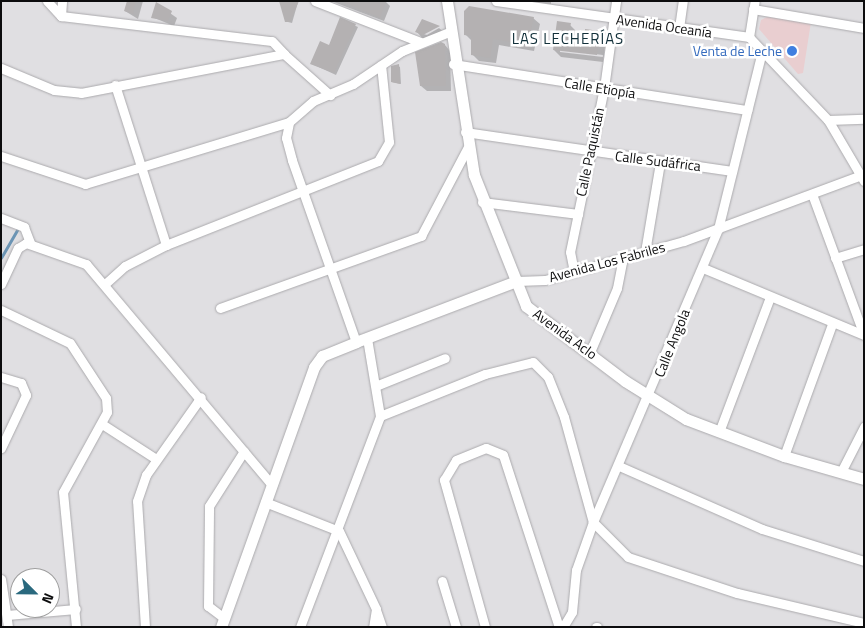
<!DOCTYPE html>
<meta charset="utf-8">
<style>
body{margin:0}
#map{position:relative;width:865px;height:628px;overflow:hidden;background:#e0dfe2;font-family:"Titillium Web",sans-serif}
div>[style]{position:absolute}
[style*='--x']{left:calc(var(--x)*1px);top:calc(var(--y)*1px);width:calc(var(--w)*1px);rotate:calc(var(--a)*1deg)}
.commercial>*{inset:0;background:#e9ced0}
.shadow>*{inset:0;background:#0003}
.stream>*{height:2.5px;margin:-1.25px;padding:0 1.25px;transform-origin:1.25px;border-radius:1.25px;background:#6b94b4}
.building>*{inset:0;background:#b4b1b2}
.roads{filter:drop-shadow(0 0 1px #abaaad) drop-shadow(0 0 1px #abaaad)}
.street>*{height:9px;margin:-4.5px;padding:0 4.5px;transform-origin:4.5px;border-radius:4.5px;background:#fff}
.secondary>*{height:11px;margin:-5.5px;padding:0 5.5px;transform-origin:5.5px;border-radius:5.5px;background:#fff}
.dots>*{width:14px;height:14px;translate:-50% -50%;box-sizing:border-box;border:2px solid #fff;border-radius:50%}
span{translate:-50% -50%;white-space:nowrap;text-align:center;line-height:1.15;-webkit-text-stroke:5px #fff;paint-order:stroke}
.street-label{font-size:14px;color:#0c0c0d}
.shop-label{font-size:14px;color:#366cbe}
.right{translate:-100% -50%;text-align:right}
.neighbourhood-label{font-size:15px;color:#12303a;letter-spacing:1px}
.frame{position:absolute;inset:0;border:2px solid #0c0c0d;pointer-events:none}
.north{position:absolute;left:10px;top:568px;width:50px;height:50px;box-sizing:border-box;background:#fff;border:1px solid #9e9e9e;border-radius:50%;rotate:113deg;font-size:14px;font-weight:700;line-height:20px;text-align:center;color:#0c0c0d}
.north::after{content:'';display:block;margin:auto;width:18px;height:22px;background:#2a697e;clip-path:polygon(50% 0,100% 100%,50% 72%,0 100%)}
</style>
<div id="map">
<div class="commercial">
<i style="clip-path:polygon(767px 17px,811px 22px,803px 73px,798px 74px,759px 29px,761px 20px)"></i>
</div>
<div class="shadow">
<i style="clip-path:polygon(128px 1px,143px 1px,138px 19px,125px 11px)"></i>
<i style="clip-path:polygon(331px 1px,385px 1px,390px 6px,384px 21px)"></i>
<i style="clip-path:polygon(520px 1px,551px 1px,551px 4px)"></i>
<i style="clip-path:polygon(298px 2px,292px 23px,288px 22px,286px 21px)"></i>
<i style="clip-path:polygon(157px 4px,177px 18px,174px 26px,152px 17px)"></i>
<i style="clip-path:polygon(533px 18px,540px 24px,534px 51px,499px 45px,496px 63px,479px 61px,472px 54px,472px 41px,465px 34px)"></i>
<i style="clip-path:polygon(340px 19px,358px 27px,336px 75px,312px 64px,330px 46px)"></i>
<i style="clip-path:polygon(evenodd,570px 25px,577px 32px,574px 43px,585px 45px,599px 32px,606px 39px,603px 62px,561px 57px,554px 50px,570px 25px,560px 50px,603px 55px,603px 57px,560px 52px,560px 50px)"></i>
<i style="clip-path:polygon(439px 28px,446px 34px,424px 40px,417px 32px,427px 35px)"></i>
<i style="clip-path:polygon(445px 45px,450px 51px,451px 91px,427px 91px,421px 86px)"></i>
<i style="clip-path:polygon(398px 66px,400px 67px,401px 84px,392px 82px)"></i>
</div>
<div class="stream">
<i style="--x:1;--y:258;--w:34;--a:-60"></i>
</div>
<div class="building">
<i style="clip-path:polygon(127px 1px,136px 1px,133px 14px,124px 11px)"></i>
<i style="clip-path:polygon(279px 1px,299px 1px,290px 22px,285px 22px)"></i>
<i style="clip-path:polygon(341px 1px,386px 1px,380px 18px)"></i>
<i style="clip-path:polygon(156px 2px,172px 11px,168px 21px,151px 18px)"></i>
<i style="clip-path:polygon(469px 6px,534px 17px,528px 45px,493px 39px,490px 58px,471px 55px,471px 36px,464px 35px,464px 11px)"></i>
<i style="clip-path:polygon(340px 17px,356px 24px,334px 73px,310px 64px,320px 41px,329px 45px)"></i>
<i style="clip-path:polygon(422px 19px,440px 26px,423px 35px,415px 32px)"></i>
<i style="clip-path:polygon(557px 21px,571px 23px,567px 41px,584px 44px,585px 29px,600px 31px,597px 55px,553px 50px)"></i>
<i style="clip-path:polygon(441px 42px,445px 44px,446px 86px,420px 86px,415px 52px)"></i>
<i style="clip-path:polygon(399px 64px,400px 84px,391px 82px,391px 66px)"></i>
</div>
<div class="roads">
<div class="street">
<i style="--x:47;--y:1;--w:21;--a:47"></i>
<i style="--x:61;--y:16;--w:212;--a:6.8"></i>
<i style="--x:272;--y:41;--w:18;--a:47"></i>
<i style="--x:315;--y:1;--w:113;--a:21.3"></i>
<i style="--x:496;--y:1;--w:256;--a:8.1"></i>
<i style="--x:749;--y:37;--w:115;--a:46.4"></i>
<i style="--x:828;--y:120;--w:71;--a:59.5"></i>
<i style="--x:753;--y:9;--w:113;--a:9.7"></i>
<i style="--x:61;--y:16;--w:15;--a:-86"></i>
<i style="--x:679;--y:28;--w:27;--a:-82"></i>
<i style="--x:749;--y:37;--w:36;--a:-81"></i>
<i style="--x:453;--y:64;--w:298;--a:8.9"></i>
<i style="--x:1;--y:68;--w:57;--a:22.5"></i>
<i style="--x:54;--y:90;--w:27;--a:6"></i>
<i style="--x:81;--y:93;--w:207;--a:-10.9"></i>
<i style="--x:284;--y:54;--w:62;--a:41.7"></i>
<i style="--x:115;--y:85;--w:168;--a:72.3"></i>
<i style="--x:828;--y:120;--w:36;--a:-2"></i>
<i style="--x:465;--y:132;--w:270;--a:8.3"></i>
<i style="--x:1;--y:156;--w:89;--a:18.4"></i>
<i style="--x:85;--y:184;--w:213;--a:-16.9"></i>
<i style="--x:812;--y:194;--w:150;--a:69.8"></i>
<i style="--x:482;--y:202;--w:97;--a:7.1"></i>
<i style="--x:1;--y:218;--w:25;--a:21"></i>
<i style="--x:24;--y:227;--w:17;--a:69"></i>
<i style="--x:645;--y:252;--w:91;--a:-80.5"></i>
<i style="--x:835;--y:258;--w:30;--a:-17"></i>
<i style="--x:703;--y:268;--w:174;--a:22.6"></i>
<i style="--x:574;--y:272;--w:20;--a:-101"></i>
<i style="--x:570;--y:252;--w:167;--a:-78.3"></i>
<i style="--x:604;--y:88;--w:88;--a:-82.1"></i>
<i style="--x:517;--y:281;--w:28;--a:-2"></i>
<i style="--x:545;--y:280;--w:144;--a:-15.7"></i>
<i style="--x:684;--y:241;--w:192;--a:-20.4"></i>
<i style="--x:106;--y:283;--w:25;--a:-42"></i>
<i style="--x:125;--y:266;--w:46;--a:-27.1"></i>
<i style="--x:166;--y:245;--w:228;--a:-21.6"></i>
<i style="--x:378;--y:161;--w:22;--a:-60"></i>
<i style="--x:389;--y:142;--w:77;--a:-95.9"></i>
<i style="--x:1;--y:284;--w:40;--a:-65"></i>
<i style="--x:18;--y:248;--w:9;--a:-32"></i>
<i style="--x:26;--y:243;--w:64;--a:19.3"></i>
<i style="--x:86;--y:264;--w:287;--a:49.9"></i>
<i style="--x:220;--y:308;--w:214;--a:-19.7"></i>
<i style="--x:421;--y:236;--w:101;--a:-62.2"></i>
<i style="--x:1;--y:310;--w:76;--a:25.6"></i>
<i style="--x:70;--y:343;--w:66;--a:56.8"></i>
<i style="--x:106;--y:398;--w:14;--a:86"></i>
<i style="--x:107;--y:412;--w:91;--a:118.8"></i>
<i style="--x:63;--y:492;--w:136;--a:84.5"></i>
<i style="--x:356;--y:342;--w:193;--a:-109.4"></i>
<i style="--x:292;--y:160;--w:23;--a:-105"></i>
<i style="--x:286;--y:138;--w:16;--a:-79"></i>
<i style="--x:289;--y:122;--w:32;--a:-41"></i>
<i style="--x:313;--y:101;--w:43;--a:-23"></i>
<i style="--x:353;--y:84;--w:59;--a:-34"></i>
<i style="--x:402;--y:51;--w:51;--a:-22"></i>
<i style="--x:590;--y:352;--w:69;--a:-67.1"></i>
<i style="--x:617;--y:288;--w:31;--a:-79"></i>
<i style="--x:1;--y:377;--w:21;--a:17"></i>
<i style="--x:21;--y:383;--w:13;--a:67"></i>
<i style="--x:26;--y:395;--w:59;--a:115.3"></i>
<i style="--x:378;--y:385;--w:72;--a:-21.9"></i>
<i style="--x:380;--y:416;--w:113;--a:-21.8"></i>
<i style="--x:485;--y:374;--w:49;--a:-14"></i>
<i style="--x:533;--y:362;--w:21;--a:45"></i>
<i style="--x:548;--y:377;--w:43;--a:68.2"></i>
<i style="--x:564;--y:417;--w:109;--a:74.6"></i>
<i style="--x:593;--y:522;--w:49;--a:45"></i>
<i style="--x:628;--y:557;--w:115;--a:18.3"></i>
<i style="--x:737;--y:593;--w:130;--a:13.3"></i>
<i style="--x:102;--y:424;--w:64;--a:32.9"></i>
<i style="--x:719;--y:432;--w:141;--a:-69.3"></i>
<i style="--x:784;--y:456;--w:140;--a:-70"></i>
<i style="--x:619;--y:466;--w:156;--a:23.8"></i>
<i style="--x:762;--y:529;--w:107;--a:17.4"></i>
<i style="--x:841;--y:472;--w:51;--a:-62.9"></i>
<i style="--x:265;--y:502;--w:79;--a:21.4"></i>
<i style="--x:339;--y:531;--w:86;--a:64.6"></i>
<i style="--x:376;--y:609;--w:18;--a:99"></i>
<i style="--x:1;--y:579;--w:49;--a:81.7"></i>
<i style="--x:442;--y:581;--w:48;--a:73.1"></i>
<i style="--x:376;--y:610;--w:18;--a:71"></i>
<i style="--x:7;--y:615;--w:69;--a:-5"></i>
<i style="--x:224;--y:618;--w:20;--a:-143"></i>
<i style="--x:208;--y:606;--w:100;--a:-89.4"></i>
<i style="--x:209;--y:506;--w:65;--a:-57.5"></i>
<i style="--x:145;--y:627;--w:126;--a:-93.6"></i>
<i style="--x:137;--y:501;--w:28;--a:-71"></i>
<i style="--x:146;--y:475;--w:95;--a:-54.8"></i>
<i style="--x:300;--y:627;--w:226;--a:-69.2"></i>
<i style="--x:380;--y:416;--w:79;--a:-99.5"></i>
<i style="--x:485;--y:627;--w:153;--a:-105.6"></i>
<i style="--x:444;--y:480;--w:23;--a:-59"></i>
<i style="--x:456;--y:460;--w:32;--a:-22"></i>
<i style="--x:486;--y:448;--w:18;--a:22"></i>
<i style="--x:503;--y:455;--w:181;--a:72"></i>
<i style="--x:563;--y:627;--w:17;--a:-59"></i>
<i style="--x:572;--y:612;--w:42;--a:-84.6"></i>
<i style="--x:576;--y:570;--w:51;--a:-70.5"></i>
<i style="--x:593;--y:522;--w:319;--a:-66.9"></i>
<i style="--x:718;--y:229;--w:183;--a:-76.1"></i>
<i style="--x:596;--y:627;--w:1;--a:0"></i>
</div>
<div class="secondary">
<i style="--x:447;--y:1;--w:176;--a:81.2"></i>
<i style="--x:474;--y:175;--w:141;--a:68.3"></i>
<i style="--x:526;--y:306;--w:124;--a:37.1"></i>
<i style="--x:625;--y:381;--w:72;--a:31.9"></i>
<i style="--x:686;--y:419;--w:105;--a:20.7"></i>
<i style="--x:784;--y:456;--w:83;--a:16"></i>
<i style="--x:221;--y:627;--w:276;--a:-70.3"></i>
<i style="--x:314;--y:367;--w:14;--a:-54"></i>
<i style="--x:322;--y:356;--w:37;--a:-22"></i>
<i style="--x:356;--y:342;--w:172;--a:-20.8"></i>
</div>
</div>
<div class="dots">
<i style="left:792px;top:51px;background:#3f7fe0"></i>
</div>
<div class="street-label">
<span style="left:664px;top:26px;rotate:8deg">Avenida Oceanía</span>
<span style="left:600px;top:88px;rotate:9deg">Calle Etiopía</span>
<span style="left:590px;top:152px;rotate:-78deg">Calle Paquistán</span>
<span style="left:658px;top:161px;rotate:7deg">Calle Sudáfrica</span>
<span style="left:607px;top:262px;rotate:-15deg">Avenida Los Fabriles</span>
<span style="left:565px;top:334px;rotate:36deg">Avenida Aclo</span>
<span style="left:672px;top:343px;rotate:-68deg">Calle Angola</span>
</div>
<div class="shop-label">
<span class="right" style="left:782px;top:51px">Venta de Leche</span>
</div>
<div class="neighbourhood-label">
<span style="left:568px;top:39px">LAS LECHERÍAS</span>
</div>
<div class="frame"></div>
<div class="north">N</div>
</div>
